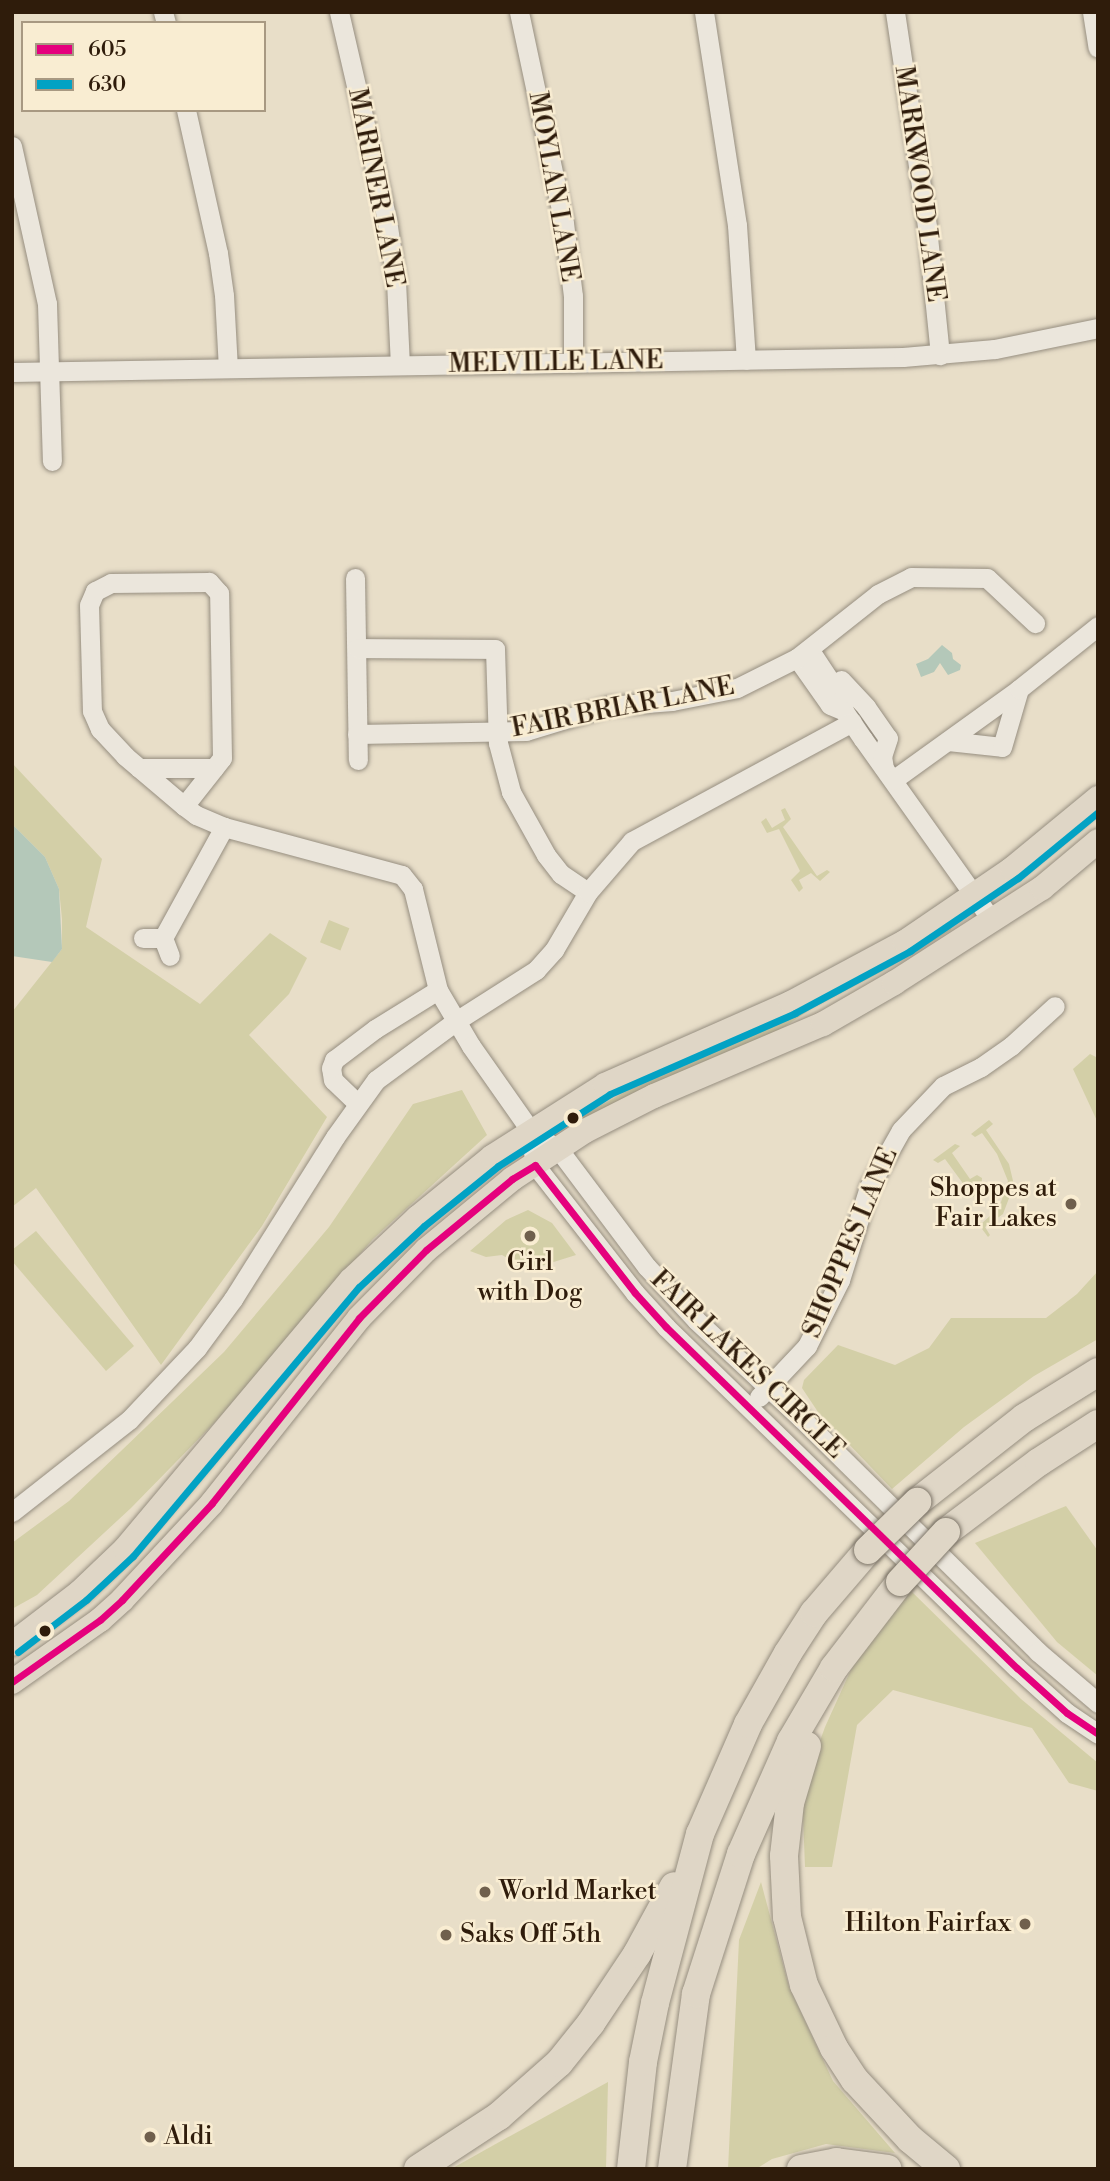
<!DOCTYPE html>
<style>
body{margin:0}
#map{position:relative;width:1110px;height:2181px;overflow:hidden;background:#e8dec8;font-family:"Libre Bodoni",serif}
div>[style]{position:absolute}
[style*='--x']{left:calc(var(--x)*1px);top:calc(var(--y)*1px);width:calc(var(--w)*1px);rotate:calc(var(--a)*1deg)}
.green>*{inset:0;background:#d3cfa7;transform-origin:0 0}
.water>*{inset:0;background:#b4c8b9}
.roads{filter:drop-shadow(0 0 2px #968e80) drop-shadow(0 0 2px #968e80)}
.minor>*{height:19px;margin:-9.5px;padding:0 9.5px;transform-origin:9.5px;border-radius:9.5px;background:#ebe6dc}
.major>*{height:24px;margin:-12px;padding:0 12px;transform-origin:12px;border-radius:12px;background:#dfd6c6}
.highway>*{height:28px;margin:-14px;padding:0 14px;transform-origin:14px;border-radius:14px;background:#dfd6c6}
.bridges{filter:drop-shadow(0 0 2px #7c7467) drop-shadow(0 0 2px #7c7467)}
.highway-bridge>*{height:28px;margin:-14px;padding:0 14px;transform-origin:14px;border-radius:14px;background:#dfd6c6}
.bus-1>*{height:7px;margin:-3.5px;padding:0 3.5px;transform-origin:3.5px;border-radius:3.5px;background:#e5007d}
.bus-2>*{height:7px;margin:-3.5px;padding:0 3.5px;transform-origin:3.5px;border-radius:3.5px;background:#02a2c4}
.dots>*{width:19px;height:19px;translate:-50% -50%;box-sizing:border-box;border:4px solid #f9edd2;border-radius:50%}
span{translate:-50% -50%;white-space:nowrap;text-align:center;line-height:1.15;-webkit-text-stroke:5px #f9edd2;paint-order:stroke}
.street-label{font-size:26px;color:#2f1c0b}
.poi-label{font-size:26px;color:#2f1c0b}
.right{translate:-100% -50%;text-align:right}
.left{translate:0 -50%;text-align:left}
.frame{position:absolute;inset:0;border:14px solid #2f1c0b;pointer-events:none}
.legend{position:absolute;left:21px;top:21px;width:245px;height:91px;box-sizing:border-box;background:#f9edd2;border:2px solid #a89982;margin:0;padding:9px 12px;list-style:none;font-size:21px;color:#2f1c0b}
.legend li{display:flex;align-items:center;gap:14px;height:35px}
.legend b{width:35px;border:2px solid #a89982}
</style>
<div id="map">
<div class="green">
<i style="clip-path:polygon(12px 763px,102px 859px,86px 927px,200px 1004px,270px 933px,307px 958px,289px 994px,249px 1035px,327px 1117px,262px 1226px,161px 1365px,36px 1188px,12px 1207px,12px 1012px,62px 949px,62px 919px,59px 889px,45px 857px,12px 824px)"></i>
<i style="clip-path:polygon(785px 808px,791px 819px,783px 827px,817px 876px,827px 870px,830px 872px,820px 881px,811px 873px,799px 880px,803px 888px,799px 892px,791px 880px,800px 871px,779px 829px,767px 833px,761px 822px,766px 818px,772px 828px,785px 820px,781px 810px)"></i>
<i style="left:329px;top:920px;width:22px;height:24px;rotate:22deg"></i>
<i style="clip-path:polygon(952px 925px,951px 930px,892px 966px,811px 1009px,775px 1033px,572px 1125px,573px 1120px,607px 1102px,647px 1080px,735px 1043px)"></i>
<i style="clip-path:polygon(1090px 1054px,1098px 1058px,1098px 1123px,1073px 1069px)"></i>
<i style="clip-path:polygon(462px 1090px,487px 1135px,373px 1239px,217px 1420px,131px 1508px,37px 1595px,12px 1609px,12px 1543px,69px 1501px,224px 1352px,329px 1227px,413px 1104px)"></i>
<i style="clip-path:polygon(989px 1120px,993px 1124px,986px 1130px,1009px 1164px,1014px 1185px,1003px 1214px,985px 1227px,990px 1235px,988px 1237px,974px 1218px,982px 1223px,999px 1208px,1008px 1181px,997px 1154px,982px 1133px,975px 1137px,971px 1134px)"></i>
<i style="clip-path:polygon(955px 1144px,960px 1146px,952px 1153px,970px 1179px,977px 1175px,982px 1178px,981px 1191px,973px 1197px,945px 1159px,938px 1163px,933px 1160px)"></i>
<i style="clip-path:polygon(528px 1210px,552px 1223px,576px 1255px,528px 1270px,502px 1255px,486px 1257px,470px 1251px,506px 1220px)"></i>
<i style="clip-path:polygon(36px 1231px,134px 1346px,106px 1371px,12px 1261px,12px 1250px)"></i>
<i style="clip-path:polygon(1098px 1271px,1098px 1339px,1034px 1376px,964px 1427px,892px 1489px,818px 1412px,802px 1388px,804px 1380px,838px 1345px,895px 1365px,929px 1348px,951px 1318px,1046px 1318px,1077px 1294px)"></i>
<i style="clip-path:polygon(1066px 1506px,1098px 1551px,1098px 1676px,1057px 1642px,975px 1543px)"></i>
<i style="clip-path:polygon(910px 1590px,1021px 1699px,1098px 1763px,1098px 1791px,1069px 1783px,1032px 1728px,893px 1690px,857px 1725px,832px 1867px,805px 1867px,802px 1791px,825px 1727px,854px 1663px)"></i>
<i style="clip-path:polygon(761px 1882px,789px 1987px,833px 2081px,895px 2153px,826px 2144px,772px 2159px,756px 2169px,728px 2169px,739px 1940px)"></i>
<i style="clip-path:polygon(608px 2082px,606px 2169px,451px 2169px,501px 2141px)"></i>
</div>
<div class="water">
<i style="clip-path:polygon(942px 645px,952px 653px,953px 659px,961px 665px,960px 670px,948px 675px,940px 663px,934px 672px,921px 677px,916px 664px,928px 659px)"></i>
<i style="clip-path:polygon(12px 824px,45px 857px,59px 889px,62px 949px,52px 962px,12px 956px)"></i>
</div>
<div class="roads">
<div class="minor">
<i style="--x:163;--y:12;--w:11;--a:75"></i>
<i style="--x:339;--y:12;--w:213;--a:77"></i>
<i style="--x:387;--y:220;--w:62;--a:81.6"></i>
<i style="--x:396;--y:281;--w:84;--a:87.3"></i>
<i style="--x:519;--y:12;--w:216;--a:78"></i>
<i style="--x:564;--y:223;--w:74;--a:83"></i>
<i style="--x:573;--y:296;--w:67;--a:90"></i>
<i style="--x:704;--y:12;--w:216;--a:81.2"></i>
<i style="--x:737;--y:225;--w:135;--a:86.2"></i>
<i style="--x:895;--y:12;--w:217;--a:81.5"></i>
<i style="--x:927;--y:227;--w:129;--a:84.2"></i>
<i style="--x:1092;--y:12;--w:36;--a:81"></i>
<i style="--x:186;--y:110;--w:147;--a:77.4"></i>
<i style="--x:218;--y:253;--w:42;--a:81.9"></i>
<i style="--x:224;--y:295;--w:73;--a:86.9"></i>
<i style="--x:12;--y:146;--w:162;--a:77.5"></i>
<i style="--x:47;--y:304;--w:157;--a:88.2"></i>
<i style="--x:12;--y:372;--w:891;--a:-0.96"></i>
<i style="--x:903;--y:357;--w:92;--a:-5"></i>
<i style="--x:995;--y:349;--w:105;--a:-11.5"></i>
<i style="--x:355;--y:578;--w:182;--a:89.1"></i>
<i style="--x:357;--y:648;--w:138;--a:0.4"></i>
<i style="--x:495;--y:649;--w:94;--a:88.2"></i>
<i style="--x:498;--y:743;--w:51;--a:75.1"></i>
<i style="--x:511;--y:792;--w:72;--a:60.9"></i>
<i style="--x:546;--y:855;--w:24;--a:52"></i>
<i style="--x:561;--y:874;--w:32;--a:34"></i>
<i style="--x:809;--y:649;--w:60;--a:56.6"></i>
<i style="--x:842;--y:699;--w:12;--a:81"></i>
<i style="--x:844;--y:711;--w:34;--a:56"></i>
<i style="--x:863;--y:739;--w:221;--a:54.6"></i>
<i style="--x:797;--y:658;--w:57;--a:54.9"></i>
<i style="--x:830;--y:705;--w:11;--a:22"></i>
<i style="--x:841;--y:680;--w:37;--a:47"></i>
<i style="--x:866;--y:707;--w:38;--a:55"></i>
<i style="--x:888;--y:738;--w:19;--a:108"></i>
<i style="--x:882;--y:756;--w:12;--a:81"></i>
<i style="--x:357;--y:734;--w:169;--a:-1"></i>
<i style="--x:526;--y:731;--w:86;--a:-17"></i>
<i style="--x:608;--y:706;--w:64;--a:-4.5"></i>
<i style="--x:672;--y:701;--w:66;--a:-11.3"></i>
<i style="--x:737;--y:688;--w:67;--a:-26.6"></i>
<i style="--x:797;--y:658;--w:103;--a:-38.3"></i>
<i style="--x:878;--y:594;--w:37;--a:-27"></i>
<i style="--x:911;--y:577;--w:76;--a:0.8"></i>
<i style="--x:987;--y:578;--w:66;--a:43.2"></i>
<i style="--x:948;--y:741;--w:54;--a:6.3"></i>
<i style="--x:1002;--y:747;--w:60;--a:-73.7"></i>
<i style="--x:139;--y:768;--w:75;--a:0"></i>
<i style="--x:893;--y:780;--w:155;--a:-35.8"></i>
<i style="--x:1019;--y:689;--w:101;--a:-38.6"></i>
<i style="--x:184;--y:806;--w:61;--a:-51.6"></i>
<i style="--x:222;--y:758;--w:165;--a:-91"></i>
<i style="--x:219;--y:593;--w:15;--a:-132"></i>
<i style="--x:209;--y:582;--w:98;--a:179.4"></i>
<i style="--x:111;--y:583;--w:18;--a:153"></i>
<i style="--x:95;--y:591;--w:15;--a:113"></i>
<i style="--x:89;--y:605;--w:106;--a:88.4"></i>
<i style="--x:92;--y:711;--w:20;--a:66"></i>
<i style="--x:100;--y:729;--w:37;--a:47"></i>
<i style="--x:125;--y:756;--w:77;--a:40.3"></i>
<i style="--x:184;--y:806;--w:15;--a:37"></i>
<i style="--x:196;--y:815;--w:30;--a:23"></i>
<i style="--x:224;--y:827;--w:184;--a:15.1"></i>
<i style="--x:402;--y:875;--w:18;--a:52"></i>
<i style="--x:413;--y:889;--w:104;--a:76.1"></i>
<i style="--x:438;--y:990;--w:65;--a:59.5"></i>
<i style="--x:471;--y:1046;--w:103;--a:54.9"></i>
<i style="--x:530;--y:1130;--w:35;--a:35"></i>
<i style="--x:559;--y:1150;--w:146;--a:53.1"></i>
<i style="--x:647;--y:1267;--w:72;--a:47.2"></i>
<i style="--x:696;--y:1320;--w:144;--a:43"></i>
<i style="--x:801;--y:1418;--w:333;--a:44.6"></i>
<i style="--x:1038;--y:1652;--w:79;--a:40.4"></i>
<i style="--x:143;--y:938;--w:20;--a:0"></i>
<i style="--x:163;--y:938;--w:127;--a:-61.2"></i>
<i style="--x:163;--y:938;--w:19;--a:69"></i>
<i style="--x:357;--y:1103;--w:33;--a:-136"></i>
<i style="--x:333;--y:1080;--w:12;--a:-99"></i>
<i style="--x:331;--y:1068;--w:9;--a:-69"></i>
<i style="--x:334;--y:1060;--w:51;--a:-37.1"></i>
<i style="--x:375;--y:1029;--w:74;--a:-31.8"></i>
<i style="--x:533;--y:1152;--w:13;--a:81"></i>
<i style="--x:535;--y:1165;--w:162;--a:52"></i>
<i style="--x:635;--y:1293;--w:46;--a:47.6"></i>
<i style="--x:666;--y:1327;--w:489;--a:44.2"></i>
<i style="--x:1017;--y:1668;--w:67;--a:42"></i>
<i style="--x:1067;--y:1713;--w:37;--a:34"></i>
<i style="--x:759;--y:1397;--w:70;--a:-46.7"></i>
<i style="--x:807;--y:1346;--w:74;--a:-63.4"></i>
<i style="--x:840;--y:1280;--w:97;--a:-72.7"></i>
<i style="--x:869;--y:1187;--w:65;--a:-60.7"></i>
<i style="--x:901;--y:1130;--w:61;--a:-46.3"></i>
<i style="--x:943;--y:1086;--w:42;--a:-26.6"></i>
<i style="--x:981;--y:1067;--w:37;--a:-35"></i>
<i style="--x:1011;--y:1046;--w:59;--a:-42.3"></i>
<i style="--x:12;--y:1512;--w:149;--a:-38.2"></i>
<i style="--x:129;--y:1420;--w:99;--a:-46.6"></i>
<i style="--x:197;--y:1348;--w:61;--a:-53.7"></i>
<i style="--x:233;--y:1299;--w:191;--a:-57.8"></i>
<i style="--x:335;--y:1137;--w:70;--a:-54.3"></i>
<i style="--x:376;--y:1080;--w:99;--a:-36.4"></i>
<i style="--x:456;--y:1021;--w:95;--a:-32.5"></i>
<i style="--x:536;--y:970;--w:27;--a:-48"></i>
<i style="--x:554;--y:950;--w:67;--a:-59.6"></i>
<i style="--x:588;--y:892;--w:67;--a:-49.2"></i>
<i style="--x:632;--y:841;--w:250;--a:-28.4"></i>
</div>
<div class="major">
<i style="--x:12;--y:1644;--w:86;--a:-37.4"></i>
<i style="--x:80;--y:1592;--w:62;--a:-43.7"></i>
<i style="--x:125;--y:1549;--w:351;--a:-50"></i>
<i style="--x:351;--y:1280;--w:91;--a:-43.2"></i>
<i style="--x:417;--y:1218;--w:97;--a:-39.1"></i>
<i style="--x:492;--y:1157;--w:134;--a:-32.5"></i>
<i style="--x:605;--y:1085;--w:203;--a:-23.8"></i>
<i style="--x:791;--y:1003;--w:129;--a:-28.2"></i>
<i style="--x:905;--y:942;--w:130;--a:-34.3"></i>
<i style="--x:1012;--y:869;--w:112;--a:-39.5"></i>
<i style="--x:12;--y:1682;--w:108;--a:-35.2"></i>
<i style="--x:100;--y:1620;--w:30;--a:-42"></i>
<i style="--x:122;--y:1600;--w:132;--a:-47.1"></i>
<i style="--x:212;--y:1503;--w:236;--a:-51.5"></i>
<i style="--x:359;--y:1318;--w:95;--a:-45.4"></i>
<i style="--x:426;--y:1250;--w:112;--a:-39.5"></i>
<i style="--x:512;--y:1179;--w:87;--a:-33.3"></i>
<i style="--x:585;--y:1131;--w:77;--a:-26.9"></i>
<i style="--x:654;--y:1096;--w:184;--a:-23.1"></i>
<i style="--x:823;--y:1024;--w:82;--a:-30"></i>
<i style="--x:894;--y:983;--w:176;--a:-32.7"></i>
<i style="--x:1042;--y:888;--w:73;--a:-40"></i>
</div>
<div class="highway">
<i style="--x:917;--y:1502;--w:136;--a:-38.1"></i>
<i style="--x:1024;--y:1418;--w:87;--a:-31.9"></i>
<i style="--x:946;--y:1532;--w:116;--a:-37"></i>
<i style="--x:1039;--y:1462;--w:70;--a:-32.8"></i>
<i style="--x:807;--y:1746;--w:59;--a:106.6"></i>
<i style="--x:790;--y:1803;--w:53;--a:96.5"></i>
<i style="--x:784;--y:1856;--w:61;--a:87.2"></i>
<i style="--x:787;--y:1917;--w:70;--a:76"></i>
<i style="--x:804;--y:1985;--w:70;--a:64.5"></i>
<i style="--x:834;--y:2048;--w:38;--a:57"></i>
<i style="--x:855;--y:2080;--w:81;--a:47"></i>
<i style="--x:910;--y:2139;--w:47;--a:39.8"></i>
<i style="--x:418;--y:2169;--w:97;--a:-33.2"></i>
<i style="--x:499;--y:2116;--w:80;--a:-41.5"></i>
<i style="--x:559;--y:2063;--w:51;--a:-51.3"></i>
<i style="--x:591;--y:2023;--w:83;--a:-56.3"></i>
<i style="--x:637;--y:1954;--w:77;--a:-61.4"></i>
<i style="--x:631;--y:2169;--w:108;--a:-83.6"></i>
<i style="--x:643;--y:2062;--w:60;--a:-78.5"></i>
<i style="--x:655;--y:2003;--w:175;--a:-75.1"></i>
<i style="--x:700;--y:1834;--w:120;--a:-66.4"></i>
<i style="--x:748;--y:1724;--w:81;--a:-60.6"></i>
<i style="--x:788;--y:1653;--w:48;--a:-57"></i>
<i style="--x:814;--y:1613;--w:83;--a:-49.4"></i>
<i style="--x:672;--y:2169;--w:177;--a:-82.2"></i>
<i style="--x:696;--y:1994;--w:147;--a:-72.2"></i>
<i style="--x:741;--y:1854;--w:124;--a:-66.1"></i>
<i style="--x:791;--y:1741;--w:85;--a:-59.5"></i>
<i style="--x:834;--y:1668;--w:108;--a:-52.5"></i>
<i style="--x:801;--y:2169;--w:36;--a:-11"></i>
<i style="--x:836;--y:2162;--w:52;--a:7.7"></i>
</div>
</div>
<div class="bridges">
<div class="highway-bridge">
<i style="--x:868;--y:1550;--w:69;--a:-44.4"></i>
<i style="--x:900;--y:1582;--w:68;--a:-47.4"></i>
</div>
</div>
<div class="bus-1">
<i style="--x:12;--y:1682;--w:108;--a:-35.2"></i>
<i style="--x:100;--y:1620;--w:30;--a:-42"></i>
<i style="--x:122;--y:1600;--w:132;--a:-47.1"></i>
<i style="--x:212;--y:1503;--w:236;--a:-51.5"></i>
<i style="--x:359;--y:1318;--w:95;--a:-45.4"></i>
<i style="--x:426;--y:1250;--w:112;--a:-39.5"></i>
<i style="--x:512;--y:1179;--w:27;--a:-31"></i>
<i style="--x:535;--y:1165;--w:162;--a:52"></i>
<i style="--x:635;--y:1293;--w:46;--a:47.6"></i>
<i style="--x:666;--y:1327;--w:489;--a:44.2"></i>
<i style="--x:1017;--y:1668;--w:67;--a:42"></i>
<i style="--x:1067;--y:1713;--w:37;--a:34"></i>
</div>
<div class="bus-2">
<i style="--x:18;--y:1652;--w:86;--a:-37.4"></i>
<i style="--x:86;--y:1600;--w:64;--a:-43.1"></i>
<i style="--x:133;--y:1556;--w:351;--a:-50"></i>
<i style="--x:359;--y:1287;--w:89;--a:-43.2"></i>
<i style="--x:424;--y:1226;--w:95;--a:-39"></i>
<i style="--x:498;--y:1166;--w:133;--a:-32.7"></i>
<i style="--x:610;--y:1094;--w:202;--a:-23.6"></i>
<i style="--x:795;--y:1013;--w:131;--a:-28.3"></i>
<i style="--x:910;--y:951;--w:130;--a:-34.1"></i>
<i style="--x:1018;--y:878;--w:104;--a:-39.5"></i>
</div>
<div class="dots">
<i style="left:573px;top:1118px;background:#2f1c0b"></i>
<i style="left:1071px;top:1204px;background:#70604d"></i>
<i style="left:530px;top:1236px;background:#70604d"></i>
<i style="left:45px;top:1631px;background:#2f1c0b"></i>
<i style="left:485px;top:1892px;background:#70604d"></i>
<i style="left:1025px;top:1924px;background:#70604d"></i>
<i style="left:446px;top:1935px;background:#70604d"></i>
<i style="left:150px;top:2137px;background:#70604d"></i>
</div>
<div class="street-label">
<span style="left:919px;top:184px;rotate:82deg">MARKWOOD LANE</span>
<span style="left:553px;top:187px;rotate:80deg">MOYLAN LANE</span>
<span style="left:375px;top:188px;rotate:79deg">MARINER LANE</span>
<span style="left:556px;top:363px;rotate:-1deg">MELVILLE LANE</span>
<span style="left:623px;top:708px;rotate:-11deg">FAIR BRIAR LANE</span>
<span style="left:851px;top:1243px;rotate:-67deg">SHOPPES LANE</span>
<span style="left:747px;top:1365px;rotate:44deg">FAIR LAKES CIRCLE</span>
</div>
<div class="poi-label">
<span class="right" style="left:1057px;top:1204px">Shoppes at<br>Fair Lakes</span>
<span style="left:530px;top:1278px">Girl<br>with Dog</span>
<span class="left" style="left:499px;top:1892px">World Market</span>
<span class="right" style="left:1011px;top:1924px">Hilton Fairfax</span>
<span class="left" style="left:460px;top:1935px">Saks Off 5th</span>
<span class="left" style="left:164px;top:2137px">Aldi</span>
</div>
<div class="frame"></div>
<ul class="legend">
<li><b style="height:9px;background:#e5007d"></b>605</li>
<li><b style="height:9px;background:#02a2c4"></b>630</li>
</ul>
</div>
